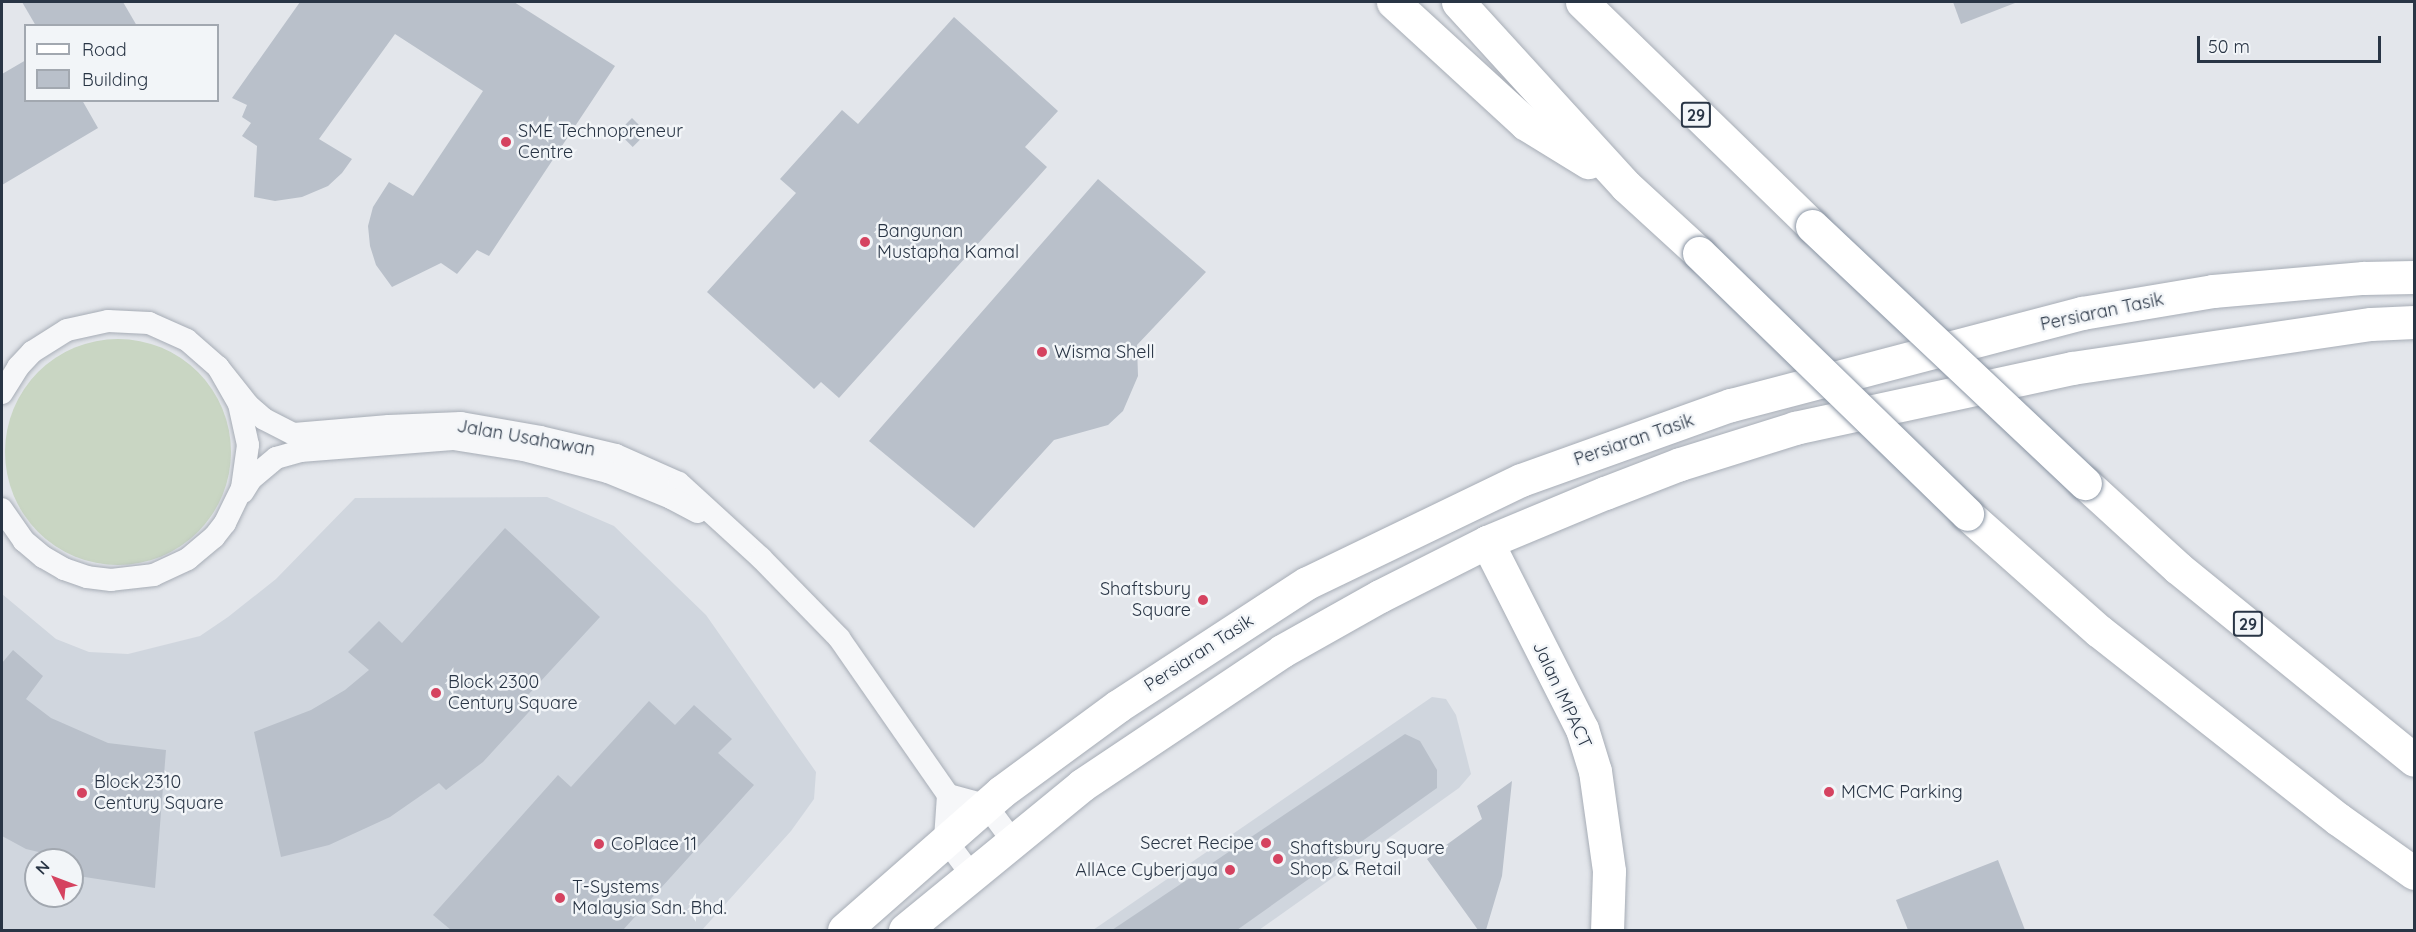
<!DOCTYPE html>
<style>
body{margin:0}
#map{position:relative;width:2416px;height:932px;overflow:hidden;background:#e3e6eb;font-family:Quicksand,sans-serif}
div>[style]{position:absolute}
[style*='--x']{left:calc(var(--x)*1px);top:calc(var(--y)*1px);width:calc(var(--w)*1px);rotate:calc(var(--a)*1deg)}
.built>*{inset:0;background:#d0d6de}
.green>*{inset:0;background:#c9d6c3}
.round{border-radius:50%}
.building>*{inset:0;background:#b9c0ca;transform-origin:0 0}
.roads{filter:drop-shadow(0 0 2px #a7adb6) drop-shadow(0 0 2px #a7adb6)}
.street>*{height:22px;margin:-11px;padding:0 11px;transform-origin:11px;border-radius:11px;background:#f6f7f9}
.secondary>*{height:33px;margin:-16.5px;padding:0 16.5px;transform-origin:16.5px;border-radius:16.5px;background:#fff}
.primary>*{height:33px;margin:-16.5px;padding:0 16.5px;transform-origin:16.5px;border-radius:16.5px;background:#fff}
.highway>*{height:33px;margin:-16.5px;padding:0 16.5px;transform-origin:16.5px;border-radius:16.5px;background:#fff}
.bridges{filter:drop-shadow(0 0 2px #8994a3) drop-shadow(0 0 2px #8994a3)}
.highway-bridge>*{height:33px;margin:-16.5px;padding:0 16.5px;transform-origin:16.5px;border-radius:16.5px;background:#fff}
.dots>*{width:16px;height:16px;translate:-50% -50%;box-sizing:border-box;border:3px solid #f2f5f8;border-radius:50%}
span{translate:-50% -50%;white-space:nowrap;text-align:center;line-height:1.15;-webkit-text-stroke:5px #f2f5f8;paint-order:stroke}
.shield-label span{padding:2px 4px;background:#f2f5f8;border:2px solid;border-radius:4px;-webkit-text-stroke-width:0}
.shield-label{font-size:16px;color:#293545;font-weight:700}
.poi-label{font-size:18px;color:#293545}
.left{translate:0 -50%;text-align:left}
.right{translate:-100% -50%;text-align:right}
.street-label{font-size:18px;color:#293545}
.frame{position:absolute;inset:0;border:3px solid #293545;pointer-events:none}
.legend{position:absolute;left:24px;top:24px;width:195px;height:78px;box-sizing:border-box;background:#f2f5f8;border:2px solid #a2a8b0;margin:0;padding:8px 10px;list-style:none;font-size:18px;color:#293545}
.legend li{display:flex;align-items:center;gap:12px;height:30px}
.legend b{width:30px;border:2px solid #a2a8b0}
.north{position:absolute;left:24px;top:848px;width:60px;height:60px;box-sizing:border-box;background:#f2f5f8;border:2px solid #a2a8b0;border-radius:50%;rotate:312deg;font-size:16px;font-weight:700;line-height:24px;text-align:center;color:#293545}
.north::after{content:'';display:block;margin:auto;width:21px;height:27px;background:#d54360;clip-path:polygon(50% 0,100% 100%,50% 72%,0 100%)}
.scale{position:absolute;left:2197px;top:36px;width:184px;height:27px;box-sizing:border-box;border:3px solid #293545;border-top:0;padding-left:8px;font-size:18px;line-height:21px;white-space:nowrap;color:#293545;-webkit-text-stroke:4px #f2f5f8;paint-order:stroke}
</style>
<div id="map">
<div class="built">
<i style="clip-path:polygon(evenodd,547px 497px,614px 526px,706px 615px,816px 772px,814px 799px,791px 831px,702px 930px,2px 930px,2px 594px,56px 639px,89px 652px,128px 654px,200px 636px,228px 617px,276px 579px,355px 498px,547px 497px,36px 860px,72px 860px,72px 896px,36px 896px,36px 860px)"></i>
<i style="clip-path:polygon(1432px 697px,1446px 699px,1456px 715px,1471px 774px,1459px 788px,1259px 930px,1093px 930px)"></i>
</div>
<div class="green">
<i class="round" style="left:5px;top:339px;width:226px;height:226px"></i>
</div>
<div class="building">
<i style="clip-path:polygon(22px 2px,123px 2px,137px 26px,36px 26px)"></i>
<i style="clip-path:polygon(300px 2px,514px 2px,615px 66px,489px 256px,477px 250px,457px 274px,441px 263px,392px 287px,376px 265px,370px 246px,368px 226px,373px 207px,389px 182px,413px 196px,483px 91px,395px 34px,319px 139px,352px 159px,342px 173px,328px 186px,302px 197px,275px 201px,254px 197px,257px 146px,242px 136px,251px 123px,242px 117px,247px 105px,232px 98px)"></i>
<i style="clip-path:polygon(1953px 2px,2015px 2px,2015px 3px,1961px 24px)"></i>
<i style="clip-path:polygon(954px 17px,1058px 111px,1025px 147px,1047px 167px,839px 398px,821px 382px,814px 389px,707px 292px,796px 193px,780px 179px,842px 110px,858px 124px)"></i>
<i style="clip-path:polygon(26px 60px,26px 100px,82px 100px,98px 128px,2px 185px,2px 74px)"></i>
<i style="left:632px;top:118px;width:21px;height:20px;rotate:45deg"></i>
<i style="clip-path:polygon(1098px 179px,1206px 272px,1137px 345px,1138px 376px,1123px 411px,1108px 425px,1054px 440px,974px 528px,869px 441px)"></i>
<i style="clip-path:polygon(505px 528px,600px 617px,528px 695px,538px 702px,483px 762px,446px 790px,439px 783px,390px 817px,329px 845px,281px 857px,254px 732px,311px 710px,345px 690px,369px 670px,348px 652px,379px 621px,402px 643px)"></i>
<i style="clip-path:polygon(13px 650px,43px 676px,26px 699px,51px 718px,108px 743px,166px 750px,155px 888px,72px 875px,72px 860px,26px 849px,2px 836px,2px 663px)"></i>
<i style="clip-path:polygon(649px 701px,675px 725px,694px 705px,732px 739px,718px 753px,754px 785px,623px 930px,451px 930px,433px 915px,558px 775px,571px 787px)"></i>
<i style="clip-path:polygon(1405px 734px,1420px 741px,1437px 770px,1437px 788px,1237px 930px,1112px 930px)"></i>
<i style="clip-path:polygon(1512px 781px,1502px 876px,1486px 930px,1478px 930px,1427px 859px,1482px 819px,1477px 806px)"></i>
<i style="clip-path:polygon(1998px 860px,2025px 930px,1908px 930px,1896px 900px)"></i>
</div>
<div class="roads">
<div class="street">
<i style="--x:218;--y:367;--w:48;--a:51.7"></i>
<i style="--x:248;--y:405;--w:21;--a:41"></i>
<i style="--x:264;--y:419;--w:34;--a:27"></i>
<i style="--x:294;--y:434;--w:95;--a:-4.8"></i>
<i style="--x:389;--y:426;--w:72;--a:-2.4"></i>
<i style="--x:461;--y:423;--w:80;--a:10"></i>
<i style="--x:540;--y:437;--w:78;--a:13.3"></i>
<i style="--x:616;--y:455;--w:69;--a:24"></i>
<i style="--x:679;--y:483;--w:111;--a:42.4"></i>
<i style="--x:761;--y:558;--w:112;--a:45.7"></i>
<i style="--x:839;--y:638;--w:191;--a:55.2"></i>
<i style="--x:948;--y:795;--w:44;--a:93.9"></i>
<i style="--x:945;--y:839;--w:44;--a:53.4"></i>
<i style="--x:2;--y:393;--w:31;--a:-58"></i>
<i style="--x:18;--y:367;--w:21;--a:-47"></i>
<i style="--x:32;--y:352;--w:41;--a:-32.2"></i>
<i style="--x:67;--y:330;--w:42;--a:-12.4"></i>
<i style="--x:108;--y:321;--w:41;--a:2.8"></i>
<i style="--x:149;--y:323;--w:42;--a:24.1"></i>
<i style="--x:187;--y:340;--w:41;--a:41.1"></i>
<i style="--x:218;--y:367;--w:43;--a:60.4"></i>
<i style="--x:239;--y:404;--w:42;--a:77.6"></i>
<i style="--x:248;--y:445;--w:43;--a:97.9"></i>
<i style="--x:242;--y:488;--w:39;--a:116"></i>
<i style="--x:225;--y:523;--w:18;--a:128"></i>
<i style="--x:214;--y:537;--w:34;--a:140"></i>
<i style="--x:188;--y:559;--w:38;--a:155"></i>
<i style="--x:154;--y:575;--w:43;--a:173.4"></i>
<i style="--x:111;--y:580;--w:24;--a:-173"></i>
<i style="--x:87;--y:577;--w:24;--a:-161"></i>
<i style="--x:64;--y:569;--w:24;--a:-150"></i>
<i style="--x:43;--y:557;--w:25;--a:-140"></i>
<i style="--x:24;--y:541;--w:39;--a:-125"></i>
<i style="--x:243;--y:492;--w:15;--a:-58"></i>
<i style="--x:251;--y:479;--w:33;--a:-40"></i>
<i style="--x:276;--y:458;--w:25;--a:-16"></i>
<i style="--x:300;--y:451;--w:153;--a:-4.5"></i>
<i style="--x:453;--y:439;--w:72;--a:8.8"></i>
<i style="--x:524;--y:450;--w:87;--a:14.7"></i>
<i style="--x:608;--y:472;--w:68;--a:22.4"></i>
<i style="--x:671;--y:498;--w:30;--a:28"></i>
<i style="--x:948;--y:795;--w:39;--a:15"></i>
<i style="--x:986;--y:805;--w:44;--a:53.4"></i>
</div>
<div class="secondary">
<i style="--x:1487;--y:542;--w:210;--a:63.1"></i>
<i style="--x:1582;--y:729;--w:44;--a:72.8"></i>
<i style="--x:1595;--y:771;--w:101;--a:82"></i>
<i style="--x:1609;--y:871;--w:59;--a:91.9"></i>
</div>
<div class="primary">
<i style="--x:844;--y:930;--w:209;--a:-41.3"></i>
<i style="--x:1001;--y:792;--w:145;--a:-36.3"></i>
<i style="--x:1118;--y:706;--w:225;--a:-33.1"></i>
<i style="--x:1307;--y:583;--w:237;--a:-25.7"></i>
<i style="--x:1521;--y:480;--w:223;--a:-19.7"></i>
<i style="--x:1731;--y:405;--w:363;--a:-14.7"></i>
<i style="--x:2082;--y:313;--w:133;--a:-9.5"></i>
<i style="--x:2213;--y:291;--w:151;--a:-5"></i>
<i style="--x:2363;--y:278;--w:51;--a:-1.1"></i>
<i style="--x:905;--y:930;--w:229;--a:-39.3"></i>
<i style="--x:1082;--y:785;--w:241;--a:-33.8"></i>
<i style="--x:1282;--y:651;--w:112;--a:-29.3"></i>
<i style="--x:1380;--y:596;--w:120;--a:-26.8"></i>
<i style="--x:1487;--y:542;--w:128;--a:-22.6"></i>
<i style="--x:1605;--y:493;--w:80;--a:-21.1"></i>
<i style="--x:1680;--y:464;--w:121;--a:-17.4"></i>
<i style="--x:1795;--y:428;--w:283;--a:-12.2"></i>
<i style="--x:2072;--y:368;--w:302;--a:-8.4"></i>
<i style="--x:2371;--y:324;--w:43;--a:-2.7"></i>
</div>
<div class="highway">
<i style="--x:1393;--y:2;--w:180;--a:42.5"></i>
<i style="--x:1526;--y:124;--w:73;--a:31.5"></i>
<i style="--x:1458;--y:2;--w:249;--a:47.6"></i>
<i style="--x:1626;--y:186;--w:99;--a:42.5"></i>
<i style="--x:1582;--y:2;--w:321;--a:44.2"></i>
<i style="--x:2085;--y:483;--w:126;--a:42.4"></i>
<i style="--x:2178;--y:568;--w:304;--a:39.1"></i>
<i style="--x:1967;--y:514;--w:176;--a:41.6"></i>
<i style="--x:2099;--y:631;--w:304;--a:38.2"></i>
<i style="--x:2338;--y:819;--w:93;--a:35.4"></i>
</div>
</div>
<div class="bridges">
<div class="highway-bridge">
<i style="--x:1812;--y:226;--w:375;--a:43.3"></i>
<i style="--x:1699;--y:253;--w:374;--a:44.2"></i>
</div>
</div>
<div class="dots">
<i style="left:506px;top:142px;background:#d54360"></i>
<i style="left:865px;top:242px;background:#d54360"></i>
<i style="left:1042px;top:352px;background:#d54360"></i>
<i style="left:1203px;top:600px;background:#d54360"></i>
<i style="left:436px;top:693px;background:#d54360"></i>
<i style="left:1829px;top:792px;background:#d54360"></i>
<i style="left:82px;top:793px;background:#d54360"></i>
<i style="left:1266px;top:843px;background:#d54360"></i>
<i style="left:599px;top:844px;background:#d54360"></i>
<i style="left:1278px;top:859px;background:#d54360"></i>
<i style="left:1230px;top:870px;background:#d54360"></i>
<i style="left:560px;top:898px;background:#d54360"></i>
</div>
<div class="shield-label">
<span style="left:1696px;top:115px">29</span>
<span style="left:2248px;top:624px">29</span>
</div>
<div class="poi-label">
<span class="left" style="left:518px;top:142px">SME Technopreneur<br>Centre</span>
<span class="left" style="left:877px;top:242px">Bangunan<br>Mustapha Kamal</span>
<span class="left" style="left:1054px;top:352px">Wisma Shell</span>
<span class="right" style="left:1191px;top:600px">Shaftsbury<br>Square</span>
<span class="left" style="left:448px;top:693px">Block 2300<br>Century Square</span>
<span class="left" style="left:94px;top:793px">Block 2310<br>Century Square</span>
<span class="left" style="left:1841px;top:792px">MCMC Parking</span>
<span class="right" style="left:1254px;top:843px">Secret Recipe</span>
<span class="left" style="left:611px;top:844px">CoPlace 11</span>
<span class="left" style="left:1290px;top:859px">Shaftsbury Square<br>Shop &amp; Retail</span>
<span class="right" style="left:1218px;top:870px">AllAce Cyberjaya</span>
<span class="left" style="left:572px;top:898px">T-Systems<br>Malaysia Sdn. Bhd.</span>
</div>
<div class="street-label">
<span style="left:2102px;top:312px;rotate:-12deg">Persiaran Tasik</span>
<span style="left:526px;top:438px;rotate:10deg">Jalan Usahawan</span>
<span style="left:1634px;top:440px;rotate:-19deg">Persiaran Tasik</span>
<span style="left:1199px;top:653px;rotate:-33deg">Persiaran Tasik</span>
<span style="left:1562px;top:695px;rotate:65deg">Jalan IMPACT</span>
</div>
<div class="frame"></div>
<ul class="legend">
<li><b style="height:8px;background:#fff"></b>Road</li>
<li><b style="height:16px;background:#b9c0ca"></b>Building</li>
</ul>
<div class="north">N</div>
<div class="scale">50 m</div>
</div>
